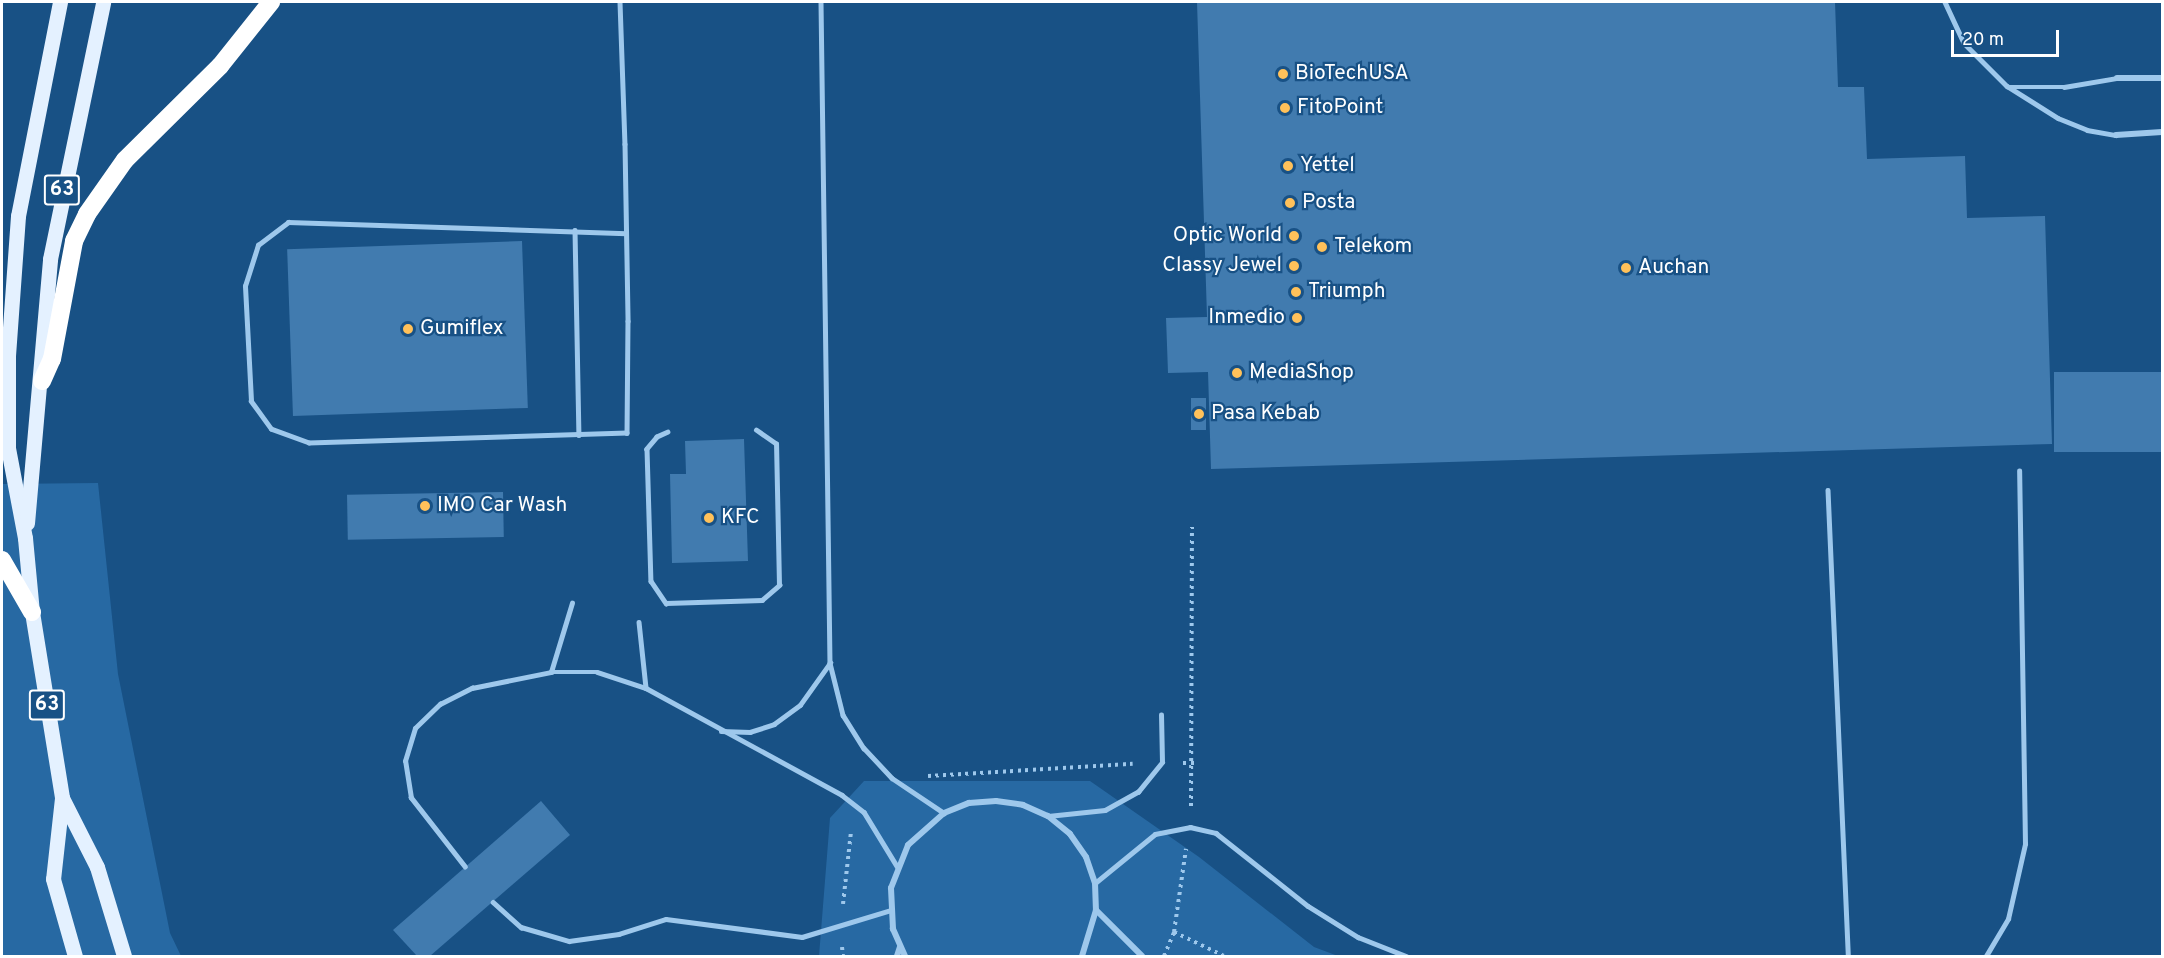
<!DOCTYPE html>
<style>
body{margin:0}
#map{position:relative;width:2164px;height:958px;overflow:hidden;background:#185185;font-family:Overpass,sans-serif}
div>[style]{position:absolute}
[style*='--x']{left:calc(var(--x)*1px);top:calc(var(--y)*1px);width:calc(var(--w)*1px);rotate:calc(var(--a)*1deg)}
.green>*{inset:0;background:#2769a3}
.building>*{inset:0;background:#417baf;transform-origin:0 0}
.path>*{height:4px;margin-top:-2px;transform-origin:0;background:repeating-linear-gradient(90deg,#9ec8ec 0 3px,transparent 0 7.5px)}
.service>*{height:4.5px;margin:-2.25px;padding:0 2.25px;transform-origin:2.25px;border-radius:2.25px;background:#9ec8ec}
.minor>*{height:6px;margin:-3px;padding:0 3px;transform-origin:3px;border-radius:3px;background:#9ec8ec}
.primary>*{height:15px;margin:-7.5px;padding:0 7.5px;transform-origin:7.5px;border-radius:7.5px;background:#e4f1ff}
.motorway>*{height:18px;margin:-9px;padding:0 9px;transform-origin:9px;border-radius:9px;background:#fff}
.dots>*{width:16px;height:16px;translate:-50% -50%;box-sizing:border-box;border:3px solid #185185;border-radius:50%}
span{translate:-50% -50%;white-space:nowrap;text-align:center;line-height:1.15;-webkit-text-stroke:4.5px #185185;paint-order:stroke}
.shield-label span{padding:2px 4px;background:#185185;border:2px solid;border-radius:4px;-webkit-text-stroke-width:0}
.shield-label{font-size:20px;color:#fff;font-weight:700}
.poi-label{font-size:21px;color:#fff}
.left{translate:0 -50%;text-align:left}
.right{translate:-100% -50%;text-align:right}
.frame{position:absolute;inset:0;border:3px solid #fff;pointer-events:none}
.scale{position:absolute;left:1951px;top:30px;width:108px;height:27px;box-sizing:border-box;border:3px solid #fff;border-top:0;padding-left:8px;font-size:18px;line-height:21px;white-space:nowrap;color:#fff;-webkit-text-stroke:4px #185185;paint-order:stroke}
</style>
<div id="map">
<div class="green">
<i style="clip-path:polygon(98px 483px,118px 674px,170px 933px,181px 956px,2px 956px,2px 484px)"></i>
<i style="clip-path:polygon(864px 781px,1090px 781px,1199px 857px,1314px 947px,1338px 956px,819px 956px,830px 818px)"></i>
</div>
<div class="building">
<i style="clip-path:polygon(1197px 2px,1835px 2px,1838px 87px,1864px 87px,1867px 159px,1965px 156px,1967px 218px,2045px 216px,2052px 444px,1211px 469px,1208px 372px,1168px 373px,1167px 345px,1166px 318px,1207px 317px)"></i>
<i style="left:522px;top:241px;width:167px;height:235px;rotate:88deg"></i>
<i style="left:2162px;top:372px;width:80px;height:108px;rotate:90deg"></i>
<i style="left:1191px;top:398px;width:15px;height:32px"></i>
<i style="clip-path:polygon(744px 439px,748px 561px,672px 563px,670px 474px,686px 474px,685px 441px)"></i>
<i style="left:503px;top:492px;width:45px;height:156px;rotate:89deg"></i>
<i style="clip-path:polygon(541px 801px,570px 835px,430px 956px,417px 956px,393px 930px)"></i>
</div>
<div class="path">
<i style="--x:1183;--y:763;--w:11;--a:0"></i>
<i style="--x:928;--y:776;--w:205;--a:-3.4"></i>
<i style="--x:1191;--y:806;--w:279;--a:-89.8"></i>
<i style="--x:843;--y:904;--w:73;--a:-83.7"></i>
<i style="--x:1174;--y:932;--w:55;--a:25.6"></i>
<i style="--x:842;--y:947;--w:9;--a:84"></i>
<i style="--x:1164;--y:956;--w:26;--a:-67"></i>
<i style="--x:1174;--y:932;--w:84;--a:-81.8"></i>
</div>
<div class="service">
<i style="--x:620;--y:2;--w:142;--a:88"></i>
<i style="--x:625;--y:144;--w:177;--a:89"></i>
<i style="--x:628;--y:321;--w:112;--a:90.5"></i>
<i style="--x:627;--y:433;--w:318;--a:178.2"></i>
<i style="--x:309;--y:443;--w:40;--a:-159.8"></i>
<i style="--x:271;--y:429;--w:34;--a:-126"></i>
<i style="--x:251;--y:401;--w:115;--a:-93"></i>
<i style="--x:245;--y:286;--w:43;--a:-72.4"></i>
<i style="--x:258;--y:245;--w:38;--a:-37"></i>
<i style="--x:288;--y:222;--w:338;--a:1.9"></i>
<i style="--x:821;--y:2;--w:661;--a:89.22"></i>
<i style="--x:830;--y:663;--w:54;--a:76"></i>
<i style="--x:843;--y:715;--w:39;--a:58"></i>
<i style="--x:864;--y:748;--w:41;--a:47"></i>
<i style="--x:892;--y:778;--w:63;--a:33.9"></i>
<i style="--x:1945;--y:2;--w:45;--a:65.1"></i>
<i style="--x:1964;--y:43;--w:61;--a:45"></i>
<i style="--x:2007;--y:86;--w:60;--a:32.1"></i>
<i style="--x:2058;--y:118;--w:31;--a:22"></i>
<i style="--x:2087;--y:130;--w:29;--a:10"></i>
<i style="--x:2010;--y:87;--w:54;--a:0"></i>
<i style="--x:2064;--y:87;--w:54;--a:-9.6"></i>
<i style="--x:575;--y:230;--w:205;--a:88.9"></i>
<i style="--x:668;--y:432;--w:12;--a:156"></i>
<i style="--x:657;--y:437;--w:16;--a:130"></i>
<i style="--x:647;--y:449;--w:132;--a:88.3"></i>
<i style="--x:651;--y:581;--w:27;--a:56"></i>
<i style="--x:666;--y:603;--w:96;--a:-1.8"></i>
<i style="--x:762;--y:600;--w:23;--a:-41"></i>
<i style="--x:779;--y:585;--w:141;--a:-91.2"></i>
<i style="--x:776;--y:444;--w:24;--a:-145"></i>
<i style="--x:1828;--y:490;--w:466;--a:87.5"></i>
<i style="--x:639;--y:622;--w:66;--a:83.9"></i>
<i style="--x:551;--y:672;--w:72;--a:-73.1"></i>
<i style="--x:721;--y:731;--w:29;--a:2"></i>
<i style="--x:750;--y:732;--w:25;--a:-18"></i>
<i style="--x:774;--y:724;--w:32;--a:-36"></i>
<i style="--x:800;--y:705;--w:52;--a:-54.5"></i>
<i style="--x:1048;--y:816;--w:57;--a:-6"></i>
<i style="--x:1105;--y:810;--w:38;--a:-29"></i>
<i style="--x:1138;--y:792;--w:38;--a:-51"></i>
<i style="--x:1162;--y:762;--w:47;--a:-91.2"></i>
<i style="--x:465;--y:867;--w:88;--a:-128"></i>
<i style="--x:411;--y:798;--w:37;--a:-99"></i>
<i style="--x:405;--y:761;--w:34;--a:-73"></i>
<i style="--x:415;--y:728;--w:35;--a:-44"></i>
<i style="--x:440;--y:704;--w:36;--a:-27"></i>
<i style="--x:472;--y:688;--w:81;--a:-11.4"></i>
<i style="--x:551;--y:672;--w:46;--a:0"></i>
<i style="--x:597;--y:672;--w:52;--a:18.1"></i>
<i style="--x:646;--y:688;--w:223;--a:28.6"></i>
<i style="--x:842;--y:795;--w:28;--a:38"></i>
<i style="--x:864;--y:812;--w:63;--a:58.6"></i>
<i style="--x:1095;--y:883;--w:77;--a:-39.2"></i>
<i style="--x:1155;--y:834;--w:36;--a:-11"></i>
<i style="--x:1190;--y:827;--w:27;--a:13"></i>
<i style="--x:1216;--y:833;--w:117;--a:38.4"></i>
<i style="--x:1308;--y:906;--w:59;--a:31.8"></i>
<i style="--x:1358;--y:937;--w:52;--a:21.6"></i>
<i style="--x:493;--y:902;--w:38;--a:42"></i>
<i style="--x:521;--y:927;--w:50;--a:16.3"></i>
<i style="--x:569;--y:941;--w:50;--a:-8"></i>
<i style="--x:619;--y:934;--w:49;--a:-17.7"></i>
<i style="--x:666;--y:919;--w:137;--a:7.5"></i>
<i style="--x:802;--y:937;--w:93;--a:-16.9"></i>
<i style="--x:1986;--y:956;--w:43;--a:-59.3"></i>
<i style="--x:2008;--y:919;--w:77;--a:-77.2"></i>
<i style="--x:2025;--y:844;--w:373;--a:-90.9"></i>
</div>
<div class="minor">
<i style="--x:2117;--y:78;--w:45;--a:0"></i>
<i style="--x:2116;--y:135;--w:46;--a:-3.7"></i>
<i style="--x:1096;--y:910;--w:65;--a:45"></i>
<i style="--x:897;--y:956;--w:9;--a:-72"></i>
<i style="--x:905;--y:956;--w:30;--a:-114"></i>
<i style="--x:893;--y:929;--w:41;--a:-92.8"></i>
<i style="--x:891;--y:888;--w:46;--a:-68.4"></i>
<i style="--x:908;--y:845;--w:48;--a:-41.6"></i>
<i style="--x:944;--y:813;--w:27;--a:-22"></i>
<i style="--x:969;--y:803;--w:27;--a:-4"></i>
<i style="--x:996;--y:801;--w:27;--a:8"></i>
<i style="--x:1023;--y:805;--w:27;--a:24"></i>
<i style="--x:1048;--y:816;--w:28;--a:39"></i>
<i style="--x:1070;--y:834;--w:28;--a:55"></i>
<i style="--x:1086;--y:857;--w:28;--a:71"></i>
<i style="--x:1095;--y:883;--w:27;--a:88"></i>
<i style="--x:1096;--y:910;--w:48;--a:106.9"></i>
</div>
<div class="primary">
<i style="--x:60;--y:2;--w:218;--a:101.1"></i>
<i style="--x:18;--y:216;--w:139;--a:94.1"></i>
<i style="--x:8;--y:355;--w:93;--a:90"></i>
<i style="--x:8;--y:448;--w:92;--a:79.3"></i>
<i style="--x:25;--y:538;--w:74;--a:84.6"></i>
<i style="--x:32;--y:612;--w:188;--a:80.8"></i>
<i style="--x:62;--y:798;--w:81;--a:96.3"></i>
<i style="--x:53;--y:879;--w:80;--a:74.1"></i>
<i style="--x:27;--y:523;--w:265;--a:-85"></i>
<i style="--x:50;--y:259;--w:262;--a:-78.3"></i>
<i style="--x:62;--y:798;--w:77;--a:63.1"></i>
<i style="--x:97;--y:867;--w:93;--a:73.1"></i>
</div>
<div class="motorway">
<i style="--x:42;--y:381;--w:24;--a:-66"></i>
<i style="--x:52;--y:359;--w:120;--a:-79.4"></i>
<i style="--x:74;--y:241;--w:30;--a:-64"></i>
<i style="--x:87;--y:214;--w:66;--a:-54.9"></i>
<i style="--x:125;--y:160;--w:134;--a:-44.7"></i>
<i style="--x:220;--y:66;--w:82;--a:-51.4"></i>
<i style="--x:2;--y:560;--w:60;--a:60"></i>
</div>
<div class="dots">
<i style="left:1283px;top:74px;background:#ffc15a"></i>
<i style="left:1285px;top:108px;background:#ffc15a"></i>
<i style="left:1288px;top:166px;background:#ffc15a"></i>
<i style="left:1290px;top:203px;background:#ffc15a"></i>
<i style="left:1294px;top:236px;background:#ffc15a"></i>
<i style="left:1322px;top:247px;background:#ffc15a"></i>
<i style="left:1294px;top:266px;background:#ffc15a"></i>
<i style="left:1626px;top:268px;background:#ffc15a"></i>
<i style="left:1296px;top:292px;background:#ffc15a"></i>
<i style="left:1297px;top:318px;background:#ffc15a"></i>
<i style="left:408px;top:329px;background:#ffc15a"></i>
<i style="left:1237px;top:373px;background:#ffc15a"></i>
<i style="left:1199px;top:414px;background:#ffc15a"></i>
<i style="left:425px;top:506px;background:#ffc15a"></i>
<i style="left:709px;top:518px;background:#ffc15a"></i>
</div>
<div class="shield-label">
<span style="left:62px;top:190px">63</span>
<span style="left:47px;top:705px">63</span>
</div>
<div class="poi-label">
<span class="left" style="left:1295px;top:74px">BioTechUSA</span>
<span class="left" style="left:1297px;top:108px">FitoPoint</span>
<span class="left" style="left:1300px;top:166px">Yettel</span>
<span class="left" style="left:1302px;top:203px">Posta</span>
<span class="right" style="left:1282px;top:236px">Optic World</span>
<span class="left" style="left:1334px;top:247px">Telekom</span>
<span class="right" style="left:1282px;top:266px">Classy Jewel</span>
<span class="left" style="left:1638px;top:268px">Auchan</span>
<span class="left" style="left:1308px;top:292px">Triumph</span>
<span class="right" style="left:1285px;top:318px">Inmedio</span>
<span class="left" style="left:420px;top:329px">Gumiflex</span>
<span class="left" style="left:1249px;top:373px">MediaShop</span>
<span class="left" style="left:1211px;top:414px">Pasa Kebab</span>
<span class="left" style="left:437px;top:506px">IMO Car Wash</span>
<span class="left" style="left:721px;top:518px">KFC</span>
</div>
<div class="frame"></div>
<div class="scale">20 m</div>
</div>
